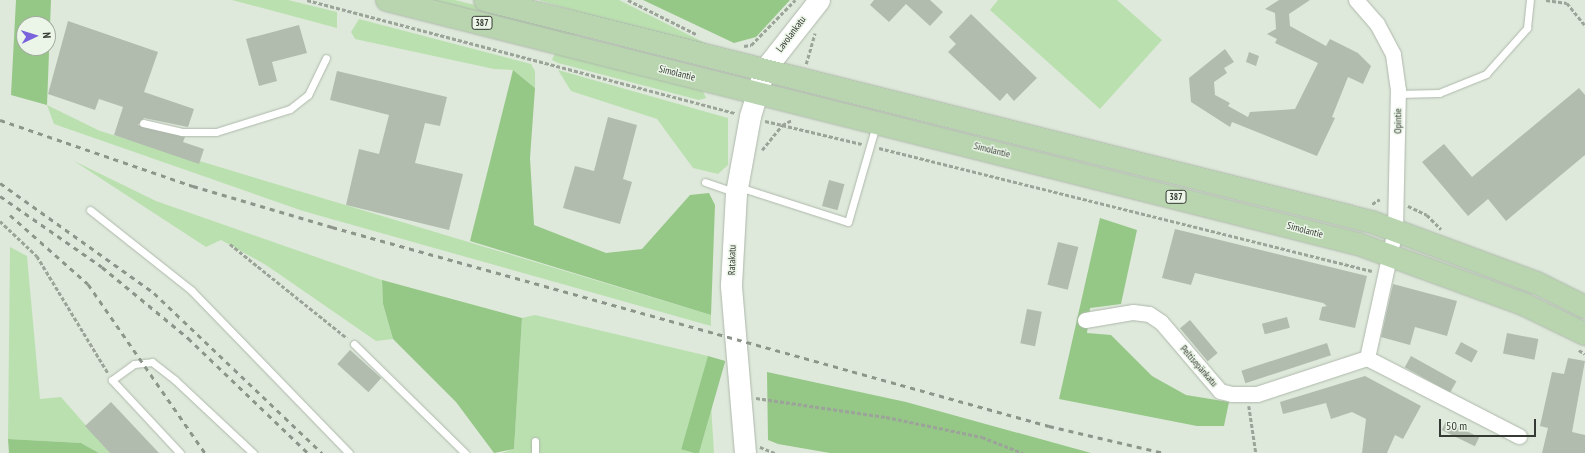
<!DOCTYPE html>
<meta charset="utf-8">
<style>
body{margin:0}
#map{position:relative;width:1585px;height:453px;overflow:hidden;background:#dee9db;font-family:"PT Sans Narrow",sans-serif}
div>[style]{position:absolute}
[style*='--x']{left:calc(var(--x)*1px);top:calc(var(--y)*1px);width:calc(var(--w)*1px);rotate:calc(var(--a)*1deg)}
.green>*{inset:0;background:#bbe0b0}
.forest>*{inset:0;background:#95c786;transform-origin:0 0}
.building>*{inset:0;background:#b1bcae;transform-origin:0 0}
.path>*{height:2.5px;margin-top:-1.25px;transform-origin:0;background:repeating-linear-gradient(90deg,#9ca499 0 4px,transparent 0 6px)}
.roads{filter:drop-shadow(0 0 1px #aeb8ab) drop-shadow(0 0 1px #aeb8ab)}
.lane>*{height:7px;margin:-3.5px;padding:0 3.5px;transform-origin:3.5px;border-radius:3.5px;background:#fff}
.street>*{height:15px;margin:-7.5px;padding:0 7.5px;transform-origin:7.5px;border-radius:7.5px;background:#fff}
.secondary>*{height:21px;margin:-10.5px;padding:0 10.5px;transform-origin:10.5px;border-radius:10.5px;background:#fff}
.primary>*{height:22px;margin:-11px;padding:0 11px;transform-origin:11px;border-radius:11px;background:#b8d5af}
.rail>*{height:3px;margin-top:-1.5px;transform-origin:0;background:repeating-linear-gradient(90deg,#8d958b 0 5px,transparent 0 10px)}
span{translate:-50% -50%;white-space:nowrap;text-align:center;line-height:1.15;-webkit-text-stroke:3px #ebf6e8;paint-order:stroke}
.shield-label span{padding:1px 3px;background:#ebf6e8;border:1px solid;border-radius:3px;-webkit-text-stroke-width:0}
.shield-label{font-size:9px;color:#363a34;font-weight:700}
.street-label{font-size:10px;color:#363a34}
.north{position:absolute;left:16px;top:16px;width:40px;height:40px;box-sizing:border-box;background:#ebf6e8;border:1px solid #a3aba0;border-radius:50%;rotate:86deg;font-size:11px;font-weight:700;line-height:16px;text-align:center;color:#363a34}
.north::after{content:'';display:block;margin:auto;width:14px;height:18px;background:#7a62dd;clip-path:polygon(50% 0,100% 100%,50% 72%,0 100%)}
.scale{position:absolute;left:1439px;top:419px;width:97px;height:18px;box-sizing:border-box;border:2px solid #363a34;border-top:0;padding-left:5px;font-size:12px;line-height:14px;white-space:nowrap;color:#363a34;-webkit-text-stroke:3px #ebf6e8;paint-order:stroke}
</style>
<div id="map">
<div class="green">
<i style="clip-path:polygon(232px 0,288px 0,337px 12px,337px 28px)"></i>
<i style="clip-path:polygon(424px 0,455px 0,588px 34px,566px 35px)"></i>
<i style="clip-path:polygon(538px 0,619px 0,717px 49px,582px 13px)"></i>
<i style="clip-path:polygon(998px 0,1117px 0,1162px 40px,1100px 109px,990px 10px)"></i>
<i style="clip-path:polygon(359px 19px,531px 64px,535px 71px,535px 88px,513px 70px,494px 69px,355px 39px,351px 32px)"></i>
<i style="clip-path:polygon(556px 51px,701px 87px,706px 98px,699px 100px,558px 63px,552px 60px)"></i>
<i style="clip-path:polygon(558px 70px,728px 118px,728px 165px,718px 174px,693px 168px,657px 119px,571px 91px)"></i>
<i style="clip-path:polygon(47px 105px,100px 131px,711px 315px,711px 326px,303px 211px,54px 124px)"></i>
<i style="clip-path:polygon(74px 161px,156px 201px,382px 280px,383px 304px,393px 339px,376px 341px,266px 265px,221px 240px,206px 247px)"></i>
<i style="clip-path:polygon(10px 247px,27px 256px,40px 399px,61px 397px,110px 453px,99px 453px,81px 443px,8px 439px)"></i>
<i style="clip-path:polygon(535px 315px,708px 356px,714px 453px,502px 453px,514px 449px,522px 318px)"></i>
</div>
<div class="forest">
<i style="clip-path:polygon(evenodd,16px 0,51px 0,47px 105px,11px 95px,16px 0,24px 24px,48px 24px,48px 48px,24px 48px,24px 24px)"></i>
<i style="clip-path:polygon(643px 0,790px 0,756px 37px,734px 43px)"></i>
<i style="clip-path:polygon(513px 70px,535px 88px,530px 158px,534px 225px,606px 253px,642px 249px,690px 195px,709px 193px,715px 205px,711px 315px,470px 241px)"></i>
<i style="clip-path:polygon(1100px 218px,1137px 230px,1121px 304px,1090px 308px,1087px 333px,1111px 335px,1152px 376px,1186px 395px,1229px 402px,1224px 426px,1197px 426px,1059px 399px)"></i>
<i style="clip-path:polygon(382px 280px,522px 318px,514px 449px,494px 453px,456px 402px,393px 339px,383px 304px)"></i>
<i style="left:708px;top:356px;width:18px;height:97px;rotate:16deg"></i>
<i style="clip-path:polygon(767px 372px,906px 402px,1091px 453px,830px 453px,778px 444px,768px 440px)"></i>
<i style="clip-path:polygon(8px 439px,81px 443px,99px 453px,9px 453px)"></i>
</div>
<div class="building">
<i style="clip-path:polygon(874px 0,930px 0,943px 12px,930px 26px,906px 4px,889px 22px,870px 5px)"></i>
<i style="clip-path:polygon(1279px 0,1310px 0,1289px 14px,1290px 26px,1326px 46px,1330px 39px,1358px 53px,1371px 66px,1363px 84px,1348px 77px,1332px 117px,1335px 118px,1317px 156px,1232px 122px,1230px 127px,1191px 102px,1189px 78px,1225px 49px,1234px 62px,1224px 68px,1227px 73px,1214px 82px,1215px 95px,1230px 103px,1228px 106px,1248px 117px,1250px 112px,1295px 109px,1318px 63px,1275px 43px,1277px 39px,1267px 34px,1276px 29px,1275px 13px,1265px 9px)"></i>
<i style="clip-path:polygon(971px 14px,1037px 78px,1014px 101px,1007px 93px,1000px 101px,948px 52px,956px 44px,949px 37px)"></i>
<i style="clip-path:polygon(68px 21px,158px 52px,144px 92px,194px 109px,188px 127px,144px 118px,138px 125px,185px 137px,183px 142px,204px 149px,199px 164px,114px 135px,123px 107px,99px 99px,95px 110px,48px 94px)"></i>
<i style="clip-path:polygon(299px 25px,307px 53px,272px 62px,277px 81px,259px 86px,246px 39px)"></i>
<i style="clip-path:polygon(1249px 52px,1259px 56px,1256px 66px,1246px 62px)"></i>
<i style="clip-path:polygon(337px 71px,447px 97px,440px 126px,425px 123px,415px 163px,463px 174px,449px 230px,346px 205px,359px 149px,379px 154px,389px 115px,330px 100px)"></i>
<i style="clip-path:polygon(1579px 88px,1585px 95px,1585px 155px,1506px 221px,1488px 199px,1468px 216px,1422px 162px,1444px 144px,1472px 177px)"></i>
<i style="clip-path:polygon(608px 117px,637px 125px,623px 179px,632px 182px,620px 224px,563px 208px,575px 166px,594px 171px)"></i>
<i style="left:829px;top:180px;width:16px;height:27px;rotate:15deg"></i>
<i style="clip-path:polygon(1175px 229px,1367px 276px,1355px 328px,1319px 320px,1322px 307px,1327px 306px,1323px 303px,1195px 273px,1191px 285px,1162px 278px)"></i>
<i style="left:1058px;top:242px;width:21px;height:44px;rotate:14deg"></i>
<i style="clip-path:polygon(1393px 284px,1457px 301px,1447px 336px,1415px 327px,1410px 345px,1381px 337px)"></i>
<i style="left:1027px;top:309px;width:15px;height:35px;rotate:11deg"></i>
<i style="left:1287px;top:317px;width:11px;height:26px;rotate:75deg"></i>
<i style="left:1190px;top:320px;width:43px;height:13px;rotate:50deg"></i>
<i style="left:1507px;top:333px;width:32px;height:21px;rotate:11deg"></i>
<i style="left:1461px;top:342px;width:19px;height:13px;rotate:28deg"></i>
<i style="left:1327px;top:343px;width:13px;height:90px;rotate:72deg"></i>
<i style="left:350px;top:350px;width:42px;height:19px;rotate:42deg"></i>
<i style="left:1411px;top:356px;width:52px;height:13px;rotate:29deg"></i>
<i style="clip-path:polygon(1568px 358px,1585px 361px,1572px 432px,1585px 435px,1585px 453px,1542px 453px,1548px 428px,1540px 426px,1552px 372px,1564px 374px)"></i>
<i style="clip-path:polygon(1365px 376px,1421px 406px,1403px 439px,1395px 435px,1387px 453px,1362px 453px,1366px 419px,1352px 412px,1331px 419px,1326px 403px,1283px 414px,1280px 402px)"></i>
<i style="clip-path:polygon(111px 402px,159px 453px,110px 453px,85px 426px)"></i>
<i style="left:1446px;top:421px;width:37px;height:10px;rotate:26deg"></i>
</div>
<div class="path">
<i style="--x:307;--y:0;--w:443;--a:14.8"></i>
<i style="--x:628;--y:0;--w:78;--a:26.6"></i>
<i style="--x:1546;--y:0;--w:21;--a:8"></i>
<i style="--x:1567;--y:3;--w:28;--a:51"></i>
<i style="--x:744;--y:46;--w:7;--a:-8"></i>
<i style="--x:751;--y:45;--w:63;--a:-45.6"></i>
<i style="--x:806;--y:64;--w:32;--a:-74"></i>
<i style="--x:765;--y:121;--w:17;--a:13"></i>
<i style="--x:782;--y:125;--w:11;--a:-27"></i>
<i style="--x:879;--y:148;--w:508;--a:14.01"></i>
<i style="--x:762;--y:150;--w:32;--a:-51"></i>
<i style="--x:782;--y:125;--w:82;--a:13.4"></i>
<i style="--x:1372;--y:204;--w:9;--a:-32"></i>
<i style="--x:1408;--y:206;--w:21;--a:25"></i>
<i style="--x:1427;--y:215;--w:20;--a:45"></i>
<i style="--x:0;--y:221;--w:51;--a:43.4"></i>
<i style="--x:37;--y:256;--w:137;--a:58.7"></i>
<i style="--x:230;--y:244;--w:150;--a:38.8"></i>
<i style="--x:1579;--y:350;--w:7;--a:34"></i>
<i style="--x:756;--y:398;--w:131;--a:8.3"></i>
<i style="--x:886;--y:417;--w:98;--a:11.8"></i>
<i style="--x:982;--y:437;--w:44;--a:21.3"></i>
<i style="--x:1249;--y:406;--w:48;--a:81.5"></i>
<i style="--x:760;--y:447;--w:16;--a:22"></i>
</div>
<div class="roads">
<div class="lane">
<i style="--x:1398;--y:94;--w:41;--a:-1.4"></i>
<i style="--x:1439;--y:93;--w:51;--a:-22"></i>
<i style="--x:1486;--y:74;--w:62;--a:-48.3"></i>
<i style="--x:1527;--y:28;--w:28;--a:-84"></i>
<i style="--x:143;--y:123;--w:40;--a:13"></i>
<i style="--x:182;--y:132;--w:34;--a:0"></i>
<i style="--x:216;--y:132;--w:77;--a:-17.3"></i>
<i style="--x:290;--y:109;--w:23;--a:-38"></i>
<i style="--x:308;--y:95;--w:41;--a:-64.1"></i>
<i style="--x:705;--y:182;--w:31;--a:19"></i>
<i style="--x:739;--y:187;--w:114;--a:17.8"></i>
<i style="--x:848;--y:222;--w:101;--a:-73.9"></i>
<i style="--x:90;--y:210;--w:129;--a:38.4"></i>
<i style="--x:191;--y:290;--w:227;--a:45.9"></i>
<i style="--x:354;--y:344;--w:156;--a:44.5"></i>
<i style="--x:535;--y:441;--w:12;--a:90"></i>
<i style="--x:180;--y:453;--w:100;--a:-133"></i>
<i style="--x:112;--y:380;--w:27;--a:-36"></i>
<i style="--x:134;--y:364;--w:18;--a:-6"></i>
<i style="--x:152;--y:362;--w:29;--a:38"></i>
<i style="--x:175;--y:380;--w:107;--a:43.1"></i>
</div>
<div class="street">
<i style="--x:1085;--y:320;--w:49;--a:-9.5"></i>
<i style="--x:1133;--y:312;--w:16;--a:7"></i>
<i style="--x:1149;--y:314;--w:14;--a:34"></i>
<i style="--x:1161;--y:322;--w:91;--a:49.5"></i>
<i style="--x:1220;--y:391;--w:12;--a:14"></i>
<i style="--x:1232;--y:394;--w:25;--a:0"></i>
<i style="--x:1257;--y:394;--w:116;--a:-18.1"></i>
<i style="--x:1367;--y:358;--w:131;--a:-77.7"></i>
<i style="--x:1395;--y:230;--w:140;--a:-88.8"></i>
<i style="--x:1398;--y:90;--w:36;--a:-98"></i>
<i style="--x:1393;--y:54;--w:34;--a:-118"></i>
<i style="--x:1377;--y:24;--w:32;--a:-131"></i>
<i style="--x:1367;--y:358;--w:171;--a:27.2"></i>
</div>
<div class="secondary">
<i style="--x:745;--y:453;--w:169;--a:-94.8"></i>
<i style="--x:731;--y:285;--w:92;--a:-86.9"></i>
<i style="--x:736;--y:193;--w:78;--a:-79.7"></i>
<i style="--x:750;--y:116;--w:48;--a:-73.1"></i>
<i style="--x:764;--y:70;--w:89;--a:-51.8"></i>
</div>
<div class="primary">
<i style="--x:387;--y:0;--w:1001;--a:14.11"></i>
<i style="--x:1358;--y:244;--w:176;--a:20"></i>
<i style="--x:1523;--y:304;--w:69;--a:25.8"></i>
<i style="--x:485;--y:0;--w:914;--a:14.05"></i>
<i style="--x:1372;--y:222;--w:176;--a:20.3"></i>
<i style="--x:1537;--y:283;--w:54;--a:26.6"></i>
</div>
</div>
<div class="rail">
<i style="--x:0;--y:120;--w:204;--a:18.9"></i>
<i style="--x:193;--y:186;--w:145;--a:16.4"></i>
<i style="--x:332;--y:227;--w:744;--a:15.51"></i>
<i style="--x:1049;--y:426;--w:118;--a:13.2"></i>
<i style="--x:0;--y:183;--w:189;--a:35.5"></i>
<i style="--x:154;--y:293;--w:232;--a:43.6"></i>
<i style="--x:0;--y:196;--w:124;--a:34.8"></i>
<i style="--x:102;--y:267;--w:112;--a:39.5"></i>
<i style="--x:188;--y:338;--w:166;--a:43.8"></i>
<i style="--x:10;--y:215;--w:104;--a:41.5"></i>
<i style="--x:88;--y:284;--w:206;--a:55.3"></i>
</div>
<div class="shield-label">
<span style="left:482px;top:23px">387</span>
<span style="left:1176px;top:197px">387</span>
</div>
<div class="street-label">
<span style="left:791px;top:34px;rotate:-53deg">Lavolankatu</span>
<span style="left:677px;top:73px;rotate:14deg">Simolantie</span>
<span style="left:1398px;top:121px;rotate:-90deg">Opintie</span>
<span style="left:992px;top:150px;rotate:14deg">Simolantie</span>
<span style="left:1305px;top:230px;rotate:15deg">Simolantie</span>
<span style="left:732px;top:260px;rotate:-89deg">Ratakatu</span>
<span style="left:1199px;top:366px;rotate:49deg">Peltisepänkatu</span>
</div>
<div class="north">N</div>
<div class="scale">50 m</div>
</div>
